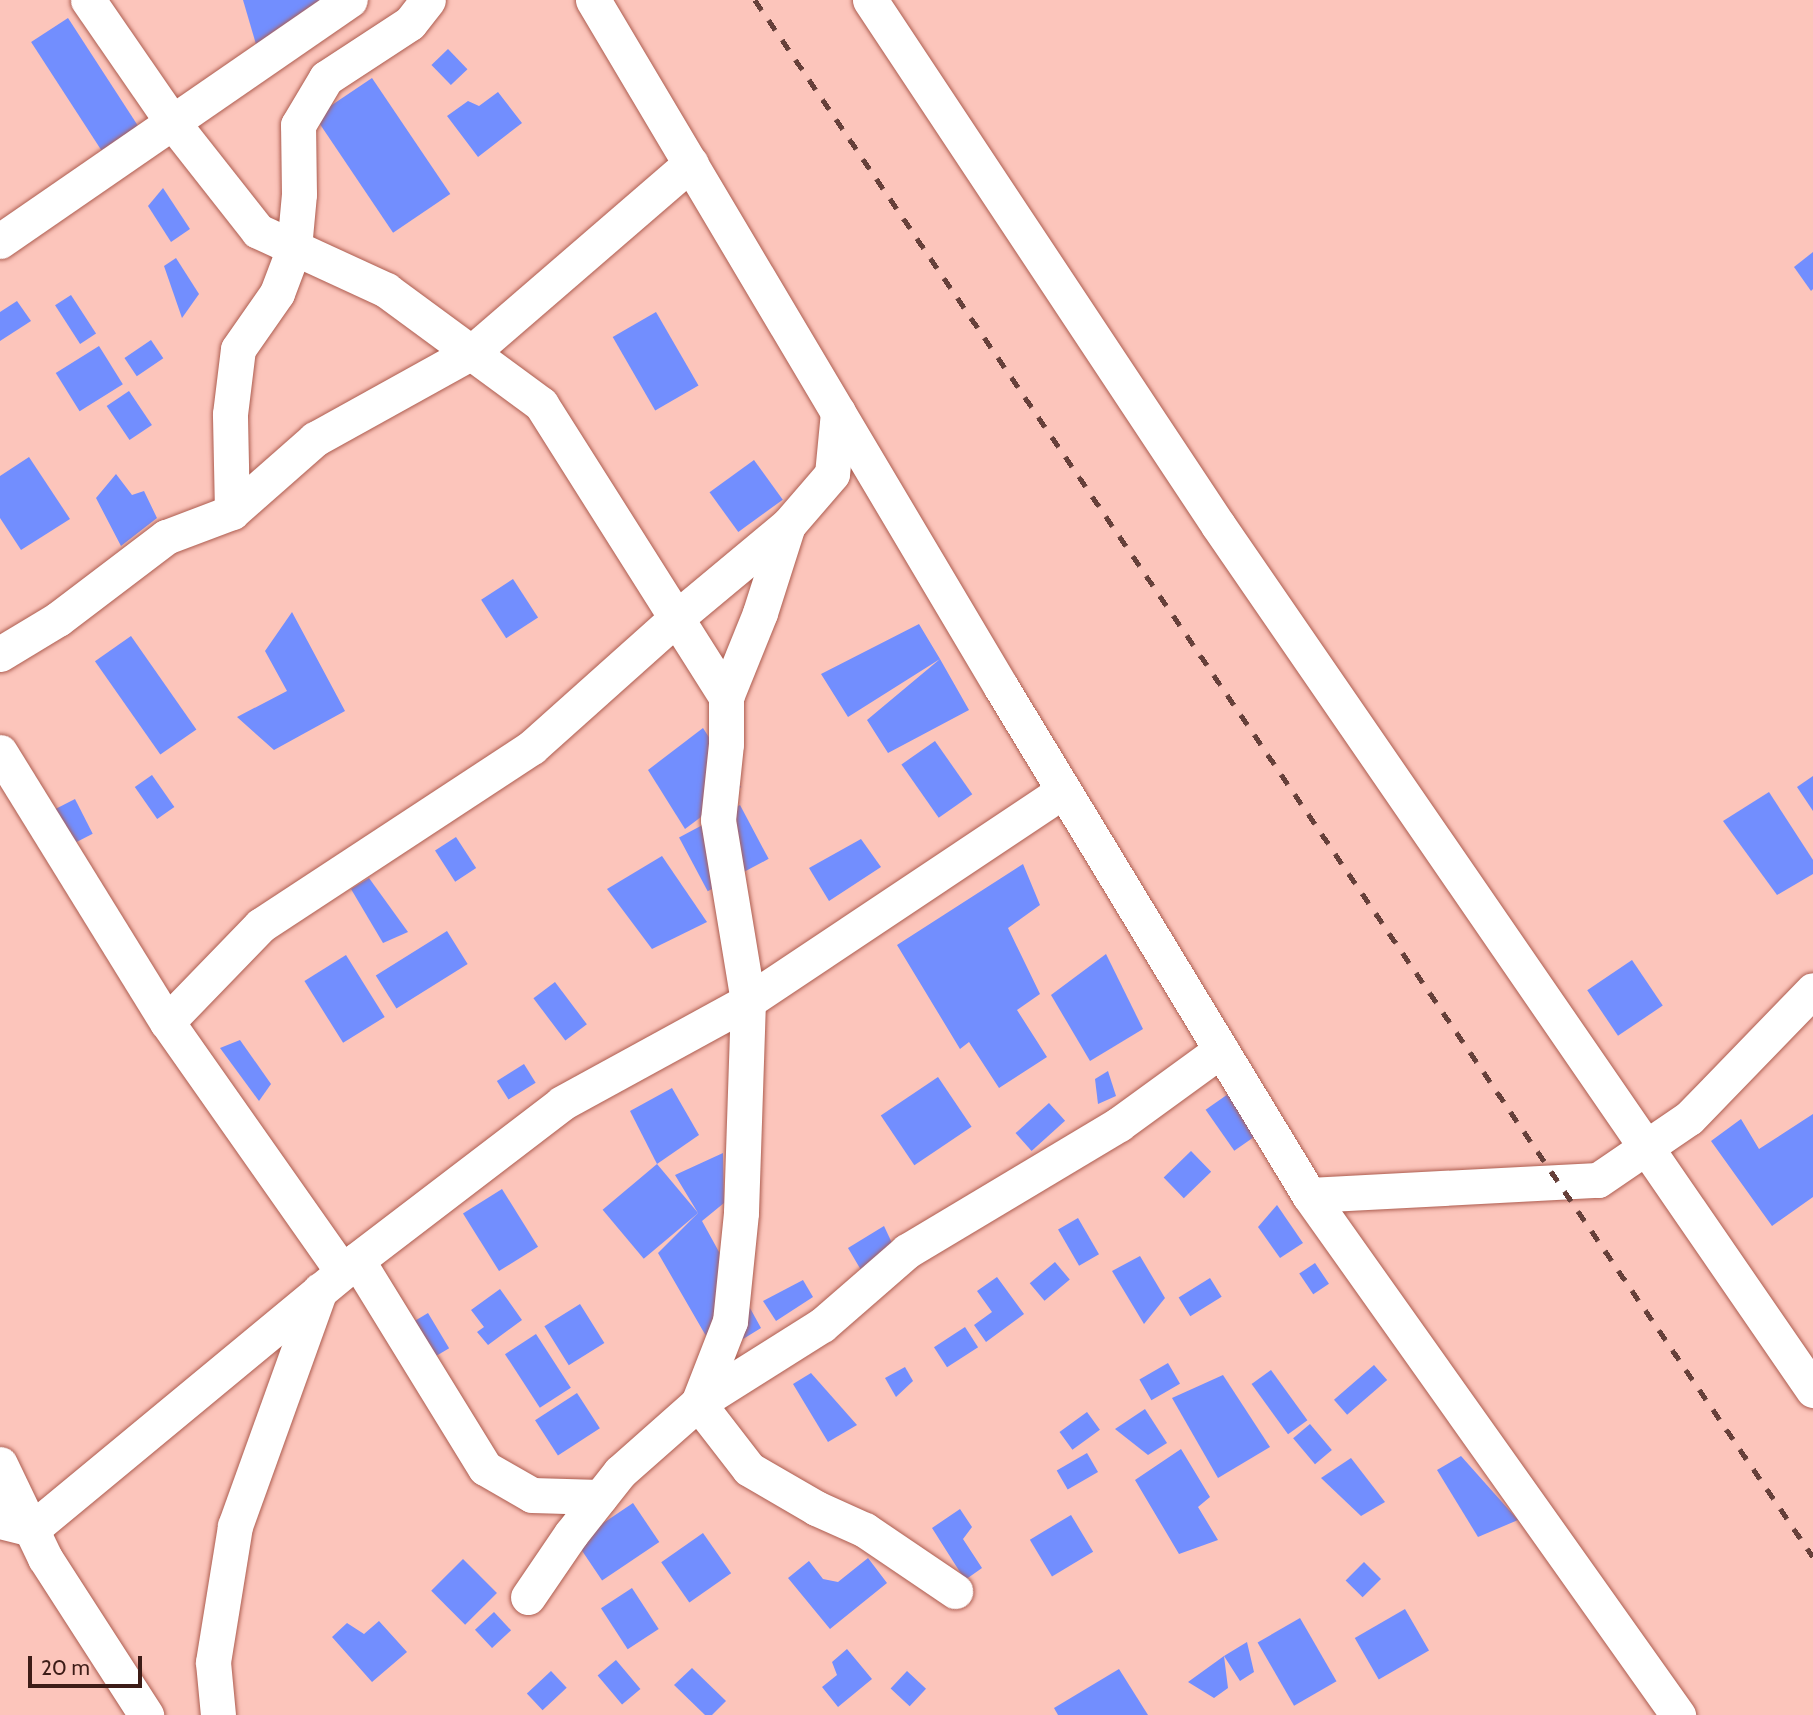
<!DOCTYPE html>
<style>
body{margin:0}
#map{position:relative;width:1813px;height:1715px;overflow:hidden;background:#fcc5bb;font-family:Cabin,sans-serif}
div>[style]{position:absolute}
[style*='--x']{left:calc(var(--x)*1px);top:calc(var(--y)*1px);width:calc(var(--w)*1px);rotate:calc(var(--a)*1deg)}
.building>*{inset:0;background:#728efe;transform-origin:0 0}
.roads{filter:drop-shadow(0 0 2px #ad5d50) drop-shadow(0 0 2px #ad5d50)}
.minor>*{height:35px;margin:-17.5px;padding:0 17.5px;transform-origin:17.5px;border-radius:17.5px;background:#fff}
.rail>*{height:5px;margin-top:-2.5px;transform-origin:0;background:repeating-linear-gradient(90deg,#66403a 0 12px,transparent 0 24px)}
span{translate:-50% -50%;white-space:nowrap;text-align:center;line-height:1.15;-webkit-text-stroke:6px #fcc5bb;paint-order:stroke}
.scale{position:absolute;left:28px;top:1656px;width:114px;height:32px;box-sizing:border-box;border:4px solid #3d1c17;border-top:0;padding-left:9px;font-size:21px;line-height:24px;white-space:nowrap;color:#3d1c17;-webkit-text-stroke:5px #fcc5bb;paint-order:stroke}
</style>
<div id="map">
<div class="building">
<i style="clip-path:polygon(243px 0,342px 0,258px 51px)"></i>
<i style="left:68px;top:18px;width:129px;height:44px;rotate:57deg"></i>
<i style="left:448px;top:49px;width:28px;height:23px;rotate:46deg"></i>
<i style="left:372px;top:78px;width:140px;height:69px;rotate:56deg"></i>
<i style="clip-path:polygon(498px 92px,522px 123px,478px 157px,447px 116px,468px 101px,479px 106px)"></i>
<i style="clip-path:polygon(163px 188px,190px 229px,171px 242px,148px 206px)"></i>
<i style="clip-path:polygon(1813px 252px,1813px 289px,1811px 291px,1794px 267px)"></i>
<i style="clip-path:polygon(176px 258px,199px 294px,182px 318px,164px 266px)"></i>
<i style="left:71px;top:295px;width:46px;height:19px;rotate:57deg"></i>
<i style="clip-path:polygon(17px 301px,31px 321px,0 341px,0 312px)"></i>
<i style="left:656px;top:312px;width:85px;height:50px;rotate:60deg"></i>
<i style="left:151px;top:340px;width:22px;height:32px;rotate:56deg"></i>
<i style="left:99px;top:346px;width:45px;height:51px;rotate:58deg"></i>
<i style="left:129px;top:391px;width:41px;height:27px;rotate:56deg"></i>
<i style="clip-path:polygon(29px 457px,70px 519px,21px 550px,0 518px,0 476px)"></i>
<i style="left:754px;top:460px;width:49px;height:55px;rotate:54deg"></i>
<i style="clip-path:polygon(116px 474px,132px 495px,144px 491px,157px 518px,121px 546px,96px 498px)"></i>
<i style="left:513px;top:579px;width:46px;height:38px;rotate:57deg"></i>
<i style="clip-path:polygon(292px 612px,345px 711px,274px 750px,237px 717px,287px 691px,265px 651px)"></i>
<i style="clip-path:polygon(919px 624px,940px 659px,969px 710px,888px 753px,867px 720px,940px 659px,848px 717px,821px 674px)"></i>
<i style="left:131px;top:636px;width:114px;height:44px;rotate:55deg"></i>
<i style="clip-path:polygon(703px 728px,741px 787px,685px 829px,648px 770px)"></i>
<i style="left:935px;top:741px;width:65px;height:41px;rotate:55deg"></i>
<i style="left:152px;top:775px;width:39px;height:21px;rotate:55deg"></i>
<i style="clip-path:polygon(1813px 776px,1813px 811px,1797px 787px)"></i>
<i style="clip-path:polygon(1769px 792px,1813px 860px,1813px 874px,1777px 895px,1723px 821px)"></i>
<i style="left:75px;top:799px;width:39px;height:28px;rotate:63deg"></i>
<i style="left:740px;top:805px;width:61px;height:69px;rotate:62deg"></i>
<i style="left:456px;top:837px;width:37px;height:25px;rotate:57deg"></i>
<i style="clip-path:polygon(861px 839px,881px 867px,829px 901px,809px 868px)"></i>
<i style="clip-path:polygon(662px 856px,707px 922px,652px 949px,607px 889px)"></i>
<i style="clip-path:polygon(1023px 864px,1040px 905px,1008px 928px,1040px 994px,1017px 1010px,1047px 1057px,999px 1088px,969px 1042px,960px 1049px,897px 945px)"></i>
<i style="clip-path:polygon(369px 878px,408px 932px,383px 943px,351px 889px)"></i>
<i style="left:447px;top:931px;width:39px;height:84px;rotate:58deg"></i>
<i style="clip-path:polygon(1106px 954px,1143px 1029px,1090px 1061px,1051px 995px)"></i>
<i style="left:346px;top:955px;width:73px;height:49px;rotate:58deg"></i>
<i style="left:1632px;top:960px;width:55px;height:54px;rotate:56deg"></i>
<i style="left:555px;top:982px;width:53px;height:27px;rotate:53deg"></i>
<i style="clip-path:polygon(240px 1040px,271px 1084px,259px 1101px,220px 1048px)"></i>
<i style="left:524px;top:1064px;width:22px;height:32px;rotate:58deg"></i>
<i style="clip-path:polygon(1108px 1071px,1116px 1096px,1098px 1104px,1095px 1079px)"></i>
<i style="left:938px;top:1077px;width:60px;height:69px;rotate:56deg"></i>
<i style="clip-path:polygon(672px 1088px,699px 1135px,657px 1164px,630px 1111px)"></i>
<i style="left:1231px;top:1092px;width:50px;height:31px;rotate:55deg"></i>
<i style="left:1049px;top:1103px;width:24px;height:45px;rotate:48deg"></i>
<i style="clip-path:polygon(1813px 1114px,1813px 1197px,1772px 1226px,1711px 1141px,1741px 1119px,1759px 1149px)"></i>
<i style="left:1191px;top:1151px;width:29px;height:38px;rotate:46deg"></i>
<i style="clip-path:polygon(723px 1153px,724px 1203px,702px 1221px,761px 1328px,717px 1355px,658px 1253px,698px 1213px,675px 1175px)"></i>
<i style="left:657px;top:1164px;width:64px;height:71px;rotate:50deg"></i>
<i style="left:502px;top:1189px;width:68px;height:46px;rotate:58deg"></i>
<i style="clip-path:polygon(1277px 1205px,1303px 1243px,1280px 1258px,1258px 1227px)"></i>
<i style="left:1078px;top:1218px;width:42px;height:23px;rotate:60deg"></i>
<i style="clip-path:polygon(884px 1226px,892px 1243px,861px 1270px,848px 1248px)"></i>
<i style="clip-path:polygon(1140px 1256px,1165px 1298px,1144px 1324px,1112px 1271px)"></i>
<i style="left:1055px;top:1262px;width:23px;height:33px;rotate:50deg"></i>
<i style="left:1315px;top:1263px;width:25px;height:19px;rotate:56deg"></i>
<i style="clip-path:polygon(997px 1277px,1024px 1314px,986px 1342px,974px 1325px,992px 1312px,977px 1291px)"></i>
<i style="left:1210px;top:1278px;width:22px;height:37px;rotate:58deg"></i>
<i style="clip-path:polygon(803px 1280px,813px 1297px,776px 1321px,763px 1301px)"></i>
<i style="clip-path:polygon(500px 1289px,522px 1320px,488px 1345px,477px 1332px,484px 1327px,471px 1310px)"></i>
<i style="left:580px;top:1304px;width:46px;height:42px;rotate:58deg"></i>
<i style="left:428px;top:1313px;width:41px;height:22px;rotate:59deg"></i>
<i style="left:965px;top:1327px;width:24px;height:37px;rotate:57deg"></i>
<i style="left:536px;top:1334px;width:64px;height:37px;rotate:57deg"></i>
<i style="left:1168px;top:1363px;width:24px;height:33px;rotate:60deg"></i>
<i style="left:1374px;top:1365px;width:20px;height:53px;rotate:49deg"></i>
<i style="clip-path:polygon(905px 1367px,913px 1381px,896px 1397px,885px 1378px)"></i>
<i style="left:1271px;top:1370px;width:62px;height:24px;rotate:54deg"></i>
<i style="clip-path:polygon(811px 1373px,857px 1425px,828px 1442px,793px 1384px)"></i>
<i style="clip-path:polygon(1223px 1375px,1270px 1447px,1218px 1478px,1172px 1398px)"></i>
<i style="left:577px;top:1393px;width:42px;height:50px;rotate:57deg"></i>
<i style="clip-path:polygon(1145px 1409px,1167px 1443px,1148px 1455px,1115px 1429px)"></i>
<i style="left:1087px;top:1412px;width:22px;height:34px;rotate:54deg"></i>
<i style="left:1310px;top:1424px;width:34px;height:22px;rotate:50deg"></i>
<i style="clip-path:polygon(1181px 1449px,1210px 1497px,1198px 1507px,1218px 1540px,1179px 1554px,1135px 1480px)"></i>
<i style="left:1087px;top:1453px;width:22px;height:35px;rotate:60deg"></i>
<i style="clip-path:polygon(1461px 1456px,1518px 1520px,1478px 1537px,1437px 1470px)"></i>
<i style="clip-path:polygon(1351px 1458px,1385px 1502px,1361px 1516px,1321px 1478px)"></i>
<i style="left:633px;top:1503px;width:47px;height:69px;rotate:56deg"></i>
<i style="clip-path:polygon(960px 1509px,972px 1527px,963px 1539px,982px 1568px,965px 1580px,932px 1528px)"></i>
<i style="left:1071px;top:1515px;width:43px;height:48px;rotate:59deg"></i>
<i style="left:703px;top:1533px;width:49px;height:51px;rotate:55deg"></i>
<i style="clip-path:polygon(868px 1558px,887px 1583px,830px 1629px,788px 1578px,809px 1561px,823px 1579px,838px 1582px)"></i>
<i style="left:463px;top:1559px;width:48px;height:45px;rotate:45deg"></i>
<i style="left:1364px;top:1562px;width:24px;height:26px;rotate:45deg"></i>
<i style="left:632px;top:1588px;width:49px;height:37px;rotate:57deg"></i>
<i style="left:1405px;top:1609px;width:48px;height:58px;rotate:60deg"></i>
<i style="left:494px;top:1612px;width:25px;height:26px;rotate:47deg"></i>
<i style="left:1300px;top:1618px;width:73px;height:49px;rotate:60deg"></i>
<i style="clip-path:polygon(379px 1621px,407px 1652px,372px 1682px,332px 1637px,347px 1623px,364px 1634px)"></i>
<i style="clip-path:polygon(1247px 1642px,1254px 1672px,1240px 1681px,1224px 1656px,1228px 1688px,1214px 1698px,1188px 1682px,1224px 1656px)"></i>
<i style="clip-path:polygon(847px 1649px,872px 1679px,838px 1707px,822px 1687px,837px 1675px,832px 1662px)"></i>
<i style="left:616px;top:1660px;width:38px;height:24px;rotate:50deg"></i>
<i style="clip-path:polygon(692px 1668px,726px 1701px,712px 1715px,705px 1715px,674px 1685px)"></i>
<i style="clip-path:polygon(1119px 1669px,1148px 1715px,1058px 1715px,1054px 1708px)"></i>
<i style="left:551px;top:1671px;width:23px;height:33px;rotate:47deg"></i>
<i style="left:907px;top:1671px;width:26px;height:24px;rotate:43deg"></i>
</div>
<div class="roads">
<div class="minor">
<i style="--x:88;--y:0;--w:150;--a:55.4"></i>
<i style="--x:173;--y:123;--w:137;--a:51.8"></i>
<i style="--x:258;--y:231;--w:141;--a:24.7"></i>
<i style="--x:386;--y:290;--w:192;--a:36.3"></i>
<i style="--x:541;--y:404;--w:347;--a:57.7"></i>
<i style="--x:593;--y:0;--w:799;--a:59.29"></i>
<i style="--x:1001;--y:687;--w:594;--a:58.77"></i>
<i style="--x:1309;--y:1195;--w:638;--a:54.64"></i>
<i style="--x:870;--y:0;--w:630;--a:56.46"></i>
<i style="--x:1218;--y:525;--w:1050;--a:55.48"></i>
<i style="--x:0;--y:241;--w:425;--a:-34.6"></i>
<i style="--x:838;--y:412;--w:62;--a:95.5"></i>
<i style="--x:832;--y:474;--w:67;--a:130.8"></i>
<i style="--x:788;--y:525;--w:92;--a:107.7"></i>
<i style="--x:760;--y:613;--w:91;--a:112"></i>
<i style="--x:726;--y:697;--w:47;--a:90"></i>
<i style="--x:726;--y:744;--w:76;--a:96"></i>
<i style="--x:718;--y:820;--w:183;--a:80.6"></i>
<i style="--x:748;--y:1001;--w:212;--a:91.9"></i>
<i style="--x:741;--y:1213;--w:109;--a:95.8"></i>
<i style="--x:730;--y:1321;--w:88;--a:111.3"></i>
<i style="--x:698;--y:1403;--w:83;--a:52.3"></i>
<i style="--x:749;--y:1469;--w:78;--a:30.2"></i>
<i style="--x:816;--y:1508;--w:54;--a:24.2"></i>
<i style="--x:865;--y:1530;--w:109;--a:34.1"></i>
<i style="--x:232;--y:512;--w:98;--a:-91.2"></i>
<i style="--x:230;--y:414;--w:65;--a:-83"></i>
<i style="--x:238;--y:349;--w:68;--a:-55.1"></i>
<i style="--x:277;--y:293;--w:48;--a:-69.3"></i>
<i style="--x:294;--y:248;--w:54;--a:-84.7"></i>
<i style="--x:299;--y:194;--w:69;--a:-90.8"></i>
<i style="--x:298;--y:125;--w:55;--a:-59.2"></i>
<i style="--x:326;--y:78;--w:100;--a:-33.2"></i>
<i style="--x:410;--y:23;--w:29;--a:-52"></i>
<i style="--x:0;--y:654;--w:68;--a:-31.1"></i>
<i style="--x:58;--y:619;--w:136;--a:-37.2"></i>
<i style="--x:166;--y:537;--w:71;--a:-20.7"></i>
<i style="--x:232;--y:512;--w:111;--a:-41.3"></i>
<i style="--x:315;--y:439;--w:179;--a:-29"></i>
<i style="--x:472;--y:352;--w:289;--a:-40.8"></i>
<i style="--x:0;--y:752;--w:317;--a:58.3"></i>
<i style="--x:167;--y:1022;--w:304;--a:54.9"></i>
<i style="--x:167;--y:1022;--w:135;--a:-45.9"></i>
<i style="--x:261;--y:925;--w:324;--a:-33.3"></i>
<i style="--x:532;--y:747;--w:192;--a:-41.8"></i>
<i style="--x:675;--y:619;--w:147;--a:-39.8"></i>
<i style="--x:1309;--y:1195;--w:289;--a:-3"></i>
<i style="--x:1598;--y:1180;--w:110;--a:-34.3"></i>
<i style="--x:1689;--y:1118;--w:178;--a:-45.9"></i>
<i style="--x:0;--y:1464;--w:104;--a:64.4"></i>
<i style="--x:45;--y:1558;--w:187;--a:57.2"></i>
<i style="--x:600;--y:1497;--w:68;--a:-178.3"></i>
<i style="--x:532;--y:1495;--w:54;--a:-150.1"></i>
<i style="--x:485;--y:1468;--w:244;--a:-121.6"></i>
<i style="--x:357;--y:1260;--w:258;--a:-37.4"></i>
<i style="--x:562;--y:1103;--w:212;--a:-28.7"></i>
<i style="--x:748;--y:1001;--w:379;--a:-33.7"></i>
<i style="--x:0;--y:1521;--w:33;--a:14"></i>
<i style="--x:32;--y:1529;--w:422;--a:-39.6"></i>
<i style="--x:528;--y:1597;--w:76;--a:-55.7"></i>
<i style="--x:571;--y:1534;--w:79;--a:-51.7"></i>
<i style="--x:620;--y:1472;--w:104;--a:-41.5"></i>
<i style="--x:698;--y:1403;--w:146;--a:-32.2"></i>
<i style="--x:822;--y:1325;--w:113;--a:-41"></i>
<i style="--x:907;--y:1251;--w:247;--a:-30.9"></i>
<i style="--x:1119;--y:1124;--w:126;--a:-36"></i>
<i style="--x:218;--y:1715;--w:53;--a:-95.4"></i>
<i style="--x:213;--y:1662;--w:138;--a:-80.8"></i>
<i style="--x:235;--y:1526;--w:251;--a:-70.2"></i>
</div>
</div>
<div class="rail">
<i style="--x:755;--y:0;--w:1882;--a:55.8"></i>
</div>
<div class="scale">20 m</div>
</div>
